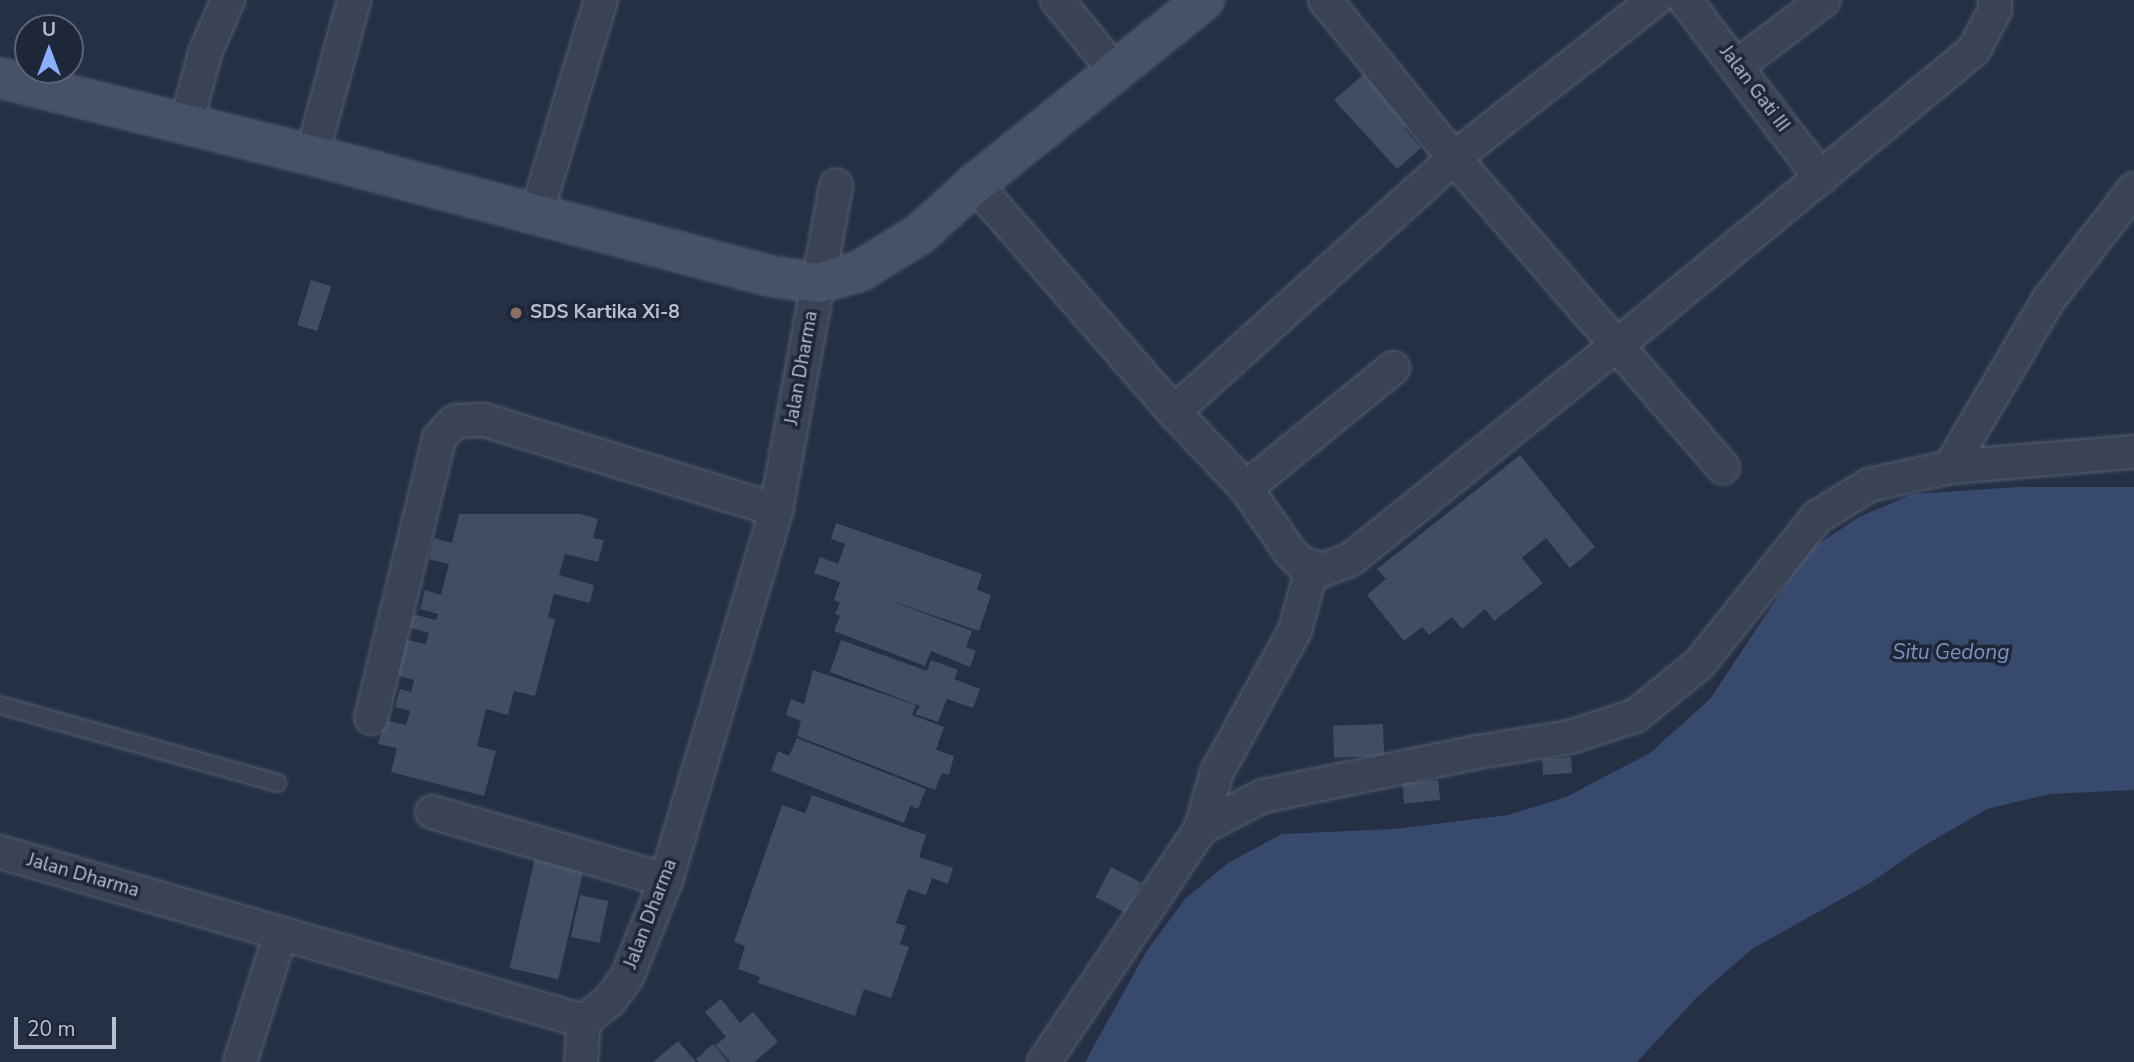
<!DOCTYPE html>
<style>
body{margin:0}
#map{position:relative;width:2134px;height:1062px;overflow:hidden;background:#253045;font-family:"Nunito Sans",sans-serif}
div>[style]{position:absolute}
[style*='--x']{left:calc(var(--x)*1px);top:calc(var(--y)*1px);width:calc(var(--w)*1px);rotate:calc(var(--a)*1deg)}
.water>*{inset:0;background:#374a6d}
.building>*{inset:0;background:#414d65;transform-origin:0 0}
.roads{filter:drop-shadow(0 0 2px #555e6f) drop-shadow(0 0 2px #555e6f)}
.lane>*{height:16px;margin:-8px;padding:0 8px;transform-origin:8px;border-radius:8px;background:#394354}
.street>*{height:32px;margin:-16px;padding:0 16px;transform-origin:16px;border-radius:16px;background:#394354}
.secondary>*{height:38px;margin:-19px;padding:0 19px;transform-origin:19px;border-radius:19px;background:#475168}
.dots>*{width:19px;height:19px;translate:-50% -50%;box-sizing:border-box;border:4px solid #1e273a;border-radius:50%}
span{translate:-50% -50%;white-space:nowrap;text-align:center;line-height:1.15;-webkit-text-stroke:7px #1e273a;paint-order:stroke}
.street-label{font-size:19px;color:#b7bece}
.poi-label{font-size:19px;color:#b7bece;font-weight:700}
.left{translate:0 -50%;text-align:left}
.water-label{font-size:21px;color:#7c91b7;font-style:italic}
.north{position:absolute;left:14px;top:14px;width:70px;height:70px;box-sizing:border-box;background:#1e273a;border:2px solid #5b6375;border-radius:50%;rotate:0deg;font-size:19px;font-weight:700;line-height:28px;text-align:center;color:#b7bece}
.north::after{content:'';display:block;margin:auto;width:24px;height:32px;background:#8bafff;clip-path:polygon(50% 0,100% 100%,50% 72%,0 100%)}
.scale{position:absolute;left:14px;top:1017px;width:102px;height:32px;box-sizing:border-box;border:4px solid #b7bece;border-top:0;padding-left:9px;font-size:21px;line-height:24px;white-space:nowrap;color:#b7bece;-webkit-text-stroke:5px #1e273a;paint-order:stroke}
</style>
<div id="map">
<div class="water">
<i style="clip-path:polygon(2019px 487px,2134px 487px,2134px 790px,2050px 794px,1987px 809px,1922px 847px,1870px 883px,1752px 949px,1697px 997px,1637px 1062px,1085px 1062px,1146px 952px,1185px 899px,1228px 863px,1282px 834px,1394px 829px,1508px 815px,1566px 797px,1650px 753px,1710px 699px,1808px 551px,1859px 517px,1913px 494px)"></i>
</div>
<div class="building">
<i style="clip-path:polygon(1366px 72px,1411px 123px,1404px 128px,1421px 148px,1397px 169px,1334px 100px)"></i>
<i style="left:311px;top:280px;width:21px;height:47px;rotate:17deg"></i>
<i style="clip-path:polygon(1520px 455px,1595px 547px,1570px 568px,1546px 538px,1522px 558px,1543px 583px,1494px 621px,1485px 609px,1462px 629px,1452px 617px,1429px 635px,1422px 627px,1404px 641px,1367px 595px,1386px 579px,1377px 569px)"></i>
<i style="clip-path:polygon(459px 514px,580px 514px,598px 519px,593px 538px,604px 540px,598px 562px,565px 554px,559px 575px,594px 585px,590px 603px,554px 594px,548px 617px,555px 620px,535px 696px,514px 691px,508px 715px,486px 709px,477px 746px,496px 751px,484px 796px,391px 772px,397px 748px,378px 744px,385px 720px,406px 725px,410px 711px,395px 707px,400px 689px,411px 692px,414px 680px,395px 675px,404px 639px,426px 644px,429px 633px,408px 627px,412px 614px,436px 620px,438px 614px,420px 609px,425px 590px,441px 595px,449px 564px,429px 559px,434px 538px,452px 543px)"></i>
<i style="clip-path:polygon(836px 523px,982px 574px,977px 590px,991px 595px,979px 631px,883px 598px,972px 631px,966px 647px,976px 651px,970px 667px,931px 651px,925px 666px,834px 631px,840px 616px,835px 614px,840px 603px,834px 600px,840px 582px,814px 573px,820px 557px,838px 564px,845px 544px,831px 539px)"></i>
<i style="clip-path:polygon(841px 640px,927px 671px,931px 660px,958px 670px,954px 679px,980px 689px,973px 708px,947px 699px,938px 722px,915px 714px,920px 706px,830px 672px)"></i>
<i style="clip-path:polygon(813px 670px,916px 705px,912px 715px,944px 727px,936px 750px,954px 756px,949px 775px,942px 773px,935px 790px,797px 736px,801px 721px,786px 715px,791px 699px,804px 704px)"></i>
<i style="left:1383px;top:724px;width:32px;height:50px;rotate:88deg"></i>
<i style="clip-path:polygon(797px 738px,926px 789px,918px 809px,910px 806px,904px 823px,771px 771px,778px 751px,789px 756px)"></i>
<i style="left:1571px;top:757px;width:16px;height:29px;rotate:86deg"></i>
<i style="left:1438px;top:780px;width:20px;height:36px;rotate:84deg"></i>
<i style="clip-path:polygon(812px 795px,926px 835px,919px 857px,953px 868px,948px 884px,932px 878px,926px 895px,908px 889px,896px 923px,906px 926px,900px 944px,909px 947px,891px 998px,864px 989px,855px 1016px,758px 983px,760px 977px,738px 969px,745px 946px,734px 942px,782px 805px,805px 813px)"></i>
<i style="left:535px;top:858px;width:50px;height:113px;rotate:13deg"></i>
<i style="left:1111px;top:867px;width:34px;height:34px;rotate:27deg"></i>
<i style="left:580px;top:895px;width:29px;height:43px;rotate:12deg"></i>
<i style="clip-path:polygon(721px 999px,740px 1023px,753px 1012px,778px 1042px,754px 1062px,730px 1062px,715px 1045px,726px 1037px,705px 1012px)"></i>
<i style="clip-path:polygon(678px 1041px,696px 1062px,653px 1062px)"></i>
<i style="clip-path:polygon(713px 1044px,728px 1062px,698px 1062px,696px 1059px)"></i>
</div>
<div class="roads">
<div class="lane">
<i style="--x:0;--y:705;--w:288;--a:15.7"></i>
</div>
<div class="street">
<i style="--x:1057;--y:0;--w:92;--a:50.8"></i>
<i style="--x:1325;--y:0;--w:204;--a:50.8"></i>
<i style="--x:1454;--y:158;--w:410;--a:49"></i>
<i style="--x:1685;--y:0;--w:224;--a:52.6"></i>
<i style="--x:1737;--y:66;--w:109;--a:-37.2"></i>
<i style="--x:186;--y:125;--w:74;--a:-75.2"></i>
<i style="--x:205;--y:53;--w:58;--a:-66.5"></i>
<i style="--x:312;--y:155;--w:161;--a:-74.8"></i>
<i style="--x:975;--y:184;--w:303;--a:48.9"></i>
<i style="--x:1174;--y:412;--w:105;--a:46.5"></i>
<i style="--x:1246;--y:488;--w:78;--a:55.5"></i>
<i style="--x:1290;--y:552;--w:16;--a:45"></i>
<i style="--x:1301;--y:563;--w:23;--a:18"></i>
<i style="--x:1323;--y:570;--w:30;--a:-21"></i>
<i style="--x:1351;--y:559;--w:339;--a:-38.8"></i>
<i style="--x:1615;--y:347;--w:466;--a:-39.6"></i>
<i style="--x:1974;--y:50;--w:45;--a:-62.3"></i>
<i style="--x:1995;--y:10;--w:10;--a:-90"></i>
<i style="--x:536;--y:215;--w:225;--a:-73.2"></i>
<i style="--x:1174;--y:412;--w:378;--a:-42.2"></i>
<i style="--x:1454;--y:158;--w:256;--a:-38.2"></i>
<i style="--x:1950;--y:467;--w:195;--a:-59.5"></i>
<i style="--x:2049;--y:299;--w:139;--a:-52.3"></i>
<i style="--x:1246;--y:488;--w:190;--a:-39.2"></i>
<i style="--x:371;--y:718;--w:288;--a:-76.3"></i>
<i style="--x:439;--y:438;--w:23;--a:-47"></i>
<i style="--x:455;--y:421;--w:29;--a:-2"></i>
<i style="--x:484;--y:420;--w:306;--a:17.1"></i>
<i style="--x:432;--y:812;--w:244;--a:16.2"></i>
<i style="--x:1201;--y:828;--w:58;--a:-74.1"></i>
<i style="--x:1217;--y:772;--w:162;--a:-61.2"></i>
<i style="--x:1295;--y:630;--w:63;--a:-74.4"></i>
<i style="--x:0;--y:852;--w:608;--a:16.14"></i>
<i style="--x:584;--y:1021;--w:32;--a:-39"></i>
<i style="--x:609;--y:1001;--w:30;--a:-53"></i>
<i style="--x:627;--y:977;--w:105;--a:-68.1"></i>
<i style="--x:666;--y:880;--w:386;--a:-73.4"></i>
<i style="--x:776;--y:510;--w:330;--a:-79.5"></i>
<i style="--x:240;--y:1062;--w:135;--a:-72.4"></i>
<i style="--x:581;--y:1062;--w:41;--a:-85.8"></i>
<i style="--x:1044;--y:1062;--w:282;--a:-56.1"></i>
<i style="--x:1201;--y:828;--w:70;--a:-27.3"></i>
<i style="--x:1263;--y:796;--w:219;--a:-11.6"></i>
<i style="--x:1478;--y:752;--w:93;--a:-9.3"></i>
<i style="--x:1570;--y:737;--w:68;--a:-17.9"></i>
<i style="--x:1635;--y:716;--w:82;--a:-39.1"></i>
<i style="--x:1699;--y:664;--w:189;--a:-51.2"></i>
<i style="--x:1817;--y:517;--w:61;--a:-31.6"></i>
<i style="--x:1869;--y:485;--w:83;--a:-12.5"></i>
<i style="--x:1950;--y:467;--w:185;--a:-4.7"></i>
</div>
<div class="secondary">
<i style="--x:0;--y:78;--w:321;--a:13.9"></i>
<i style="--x:312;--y:155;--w:474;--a:14.8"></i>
<i style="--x:770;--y:276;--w:49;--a:8.3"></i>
<i style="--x:818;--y:283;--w:44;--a:-15.9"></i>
<i style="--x:860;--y:271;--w:70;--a:-31.7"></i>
<i style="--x:920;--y:234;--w:74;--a:-42.3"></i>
<i style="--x:975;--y:184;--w:294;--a:-38.8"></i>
</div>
</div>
<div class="dots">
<i style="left:516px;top:313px;background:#8d6e63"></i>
</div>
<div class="street-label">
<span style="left:1754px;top:89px;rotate:53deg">Jalan Gati III</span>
<span style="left:802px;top:368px;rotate:-80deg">Jalan Dharma</span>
<span style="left:83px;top:876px;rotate:16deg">Jalan Dharma</span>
<span style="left:651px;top:914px;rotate:-69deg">Jalan Dharma</span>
</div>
<div class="poi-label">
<span class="left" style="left:530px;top:313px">SDS Kartika Xi-8</span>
</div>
<div class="water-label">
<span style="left:1951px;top:652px">Situ Gedong</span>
</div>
<div class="north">U</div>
<div class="scale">20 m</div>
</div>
